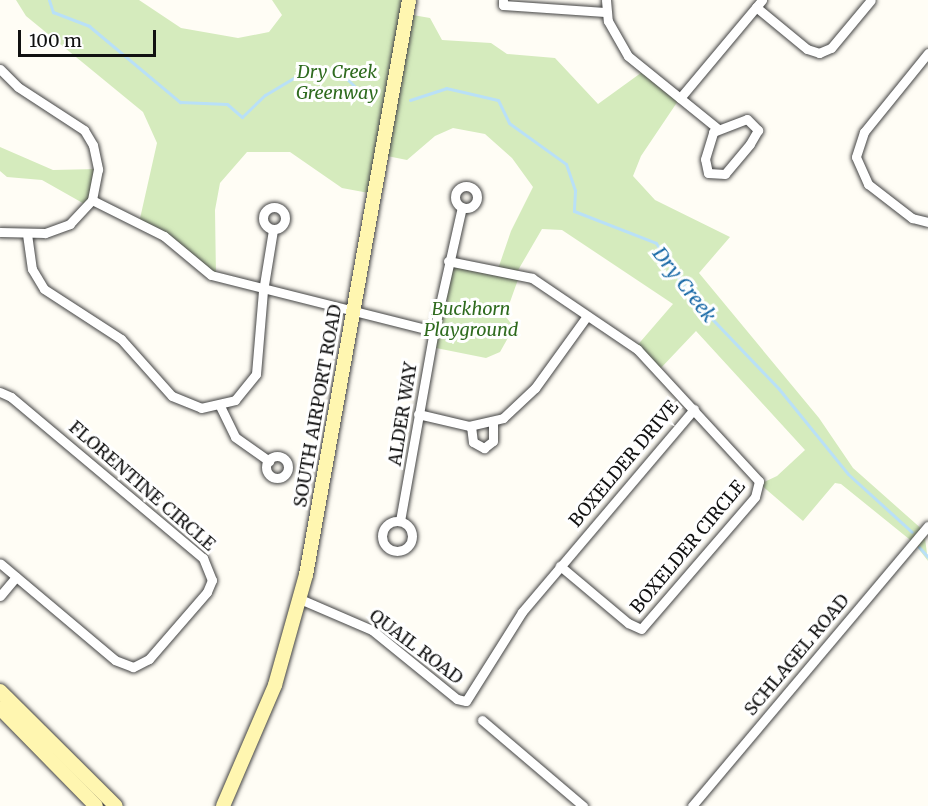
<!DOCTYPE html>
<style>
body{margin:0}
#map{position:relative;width:928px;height:806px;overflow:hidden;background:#fffdf5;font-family:Merriweather,serif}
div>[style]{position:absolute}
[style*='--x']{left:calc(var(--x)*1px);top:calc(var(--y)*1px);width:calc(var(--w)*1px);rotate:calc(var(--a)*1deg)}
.green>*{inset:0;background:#d5ebbd}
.stream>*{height:3px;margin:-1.5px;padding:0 1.5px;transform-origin:1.5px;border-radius:1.5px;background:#b9e0f7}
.roads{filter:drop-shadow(0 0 2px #444) drop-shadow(0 0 2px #444)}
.street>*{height:9px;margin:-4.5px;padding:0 4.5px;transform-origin:4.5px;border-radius:4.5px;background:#fff}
.street>.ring{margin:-4.5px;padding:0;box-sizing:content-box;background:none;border:9px solid #fff;border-radius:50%}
.secondary>*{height:14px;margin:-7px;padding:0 7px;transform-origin:7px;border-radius:7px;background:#fff6b0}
span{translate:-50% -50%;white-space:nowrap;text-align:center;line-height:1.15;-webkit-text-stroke:6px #fff;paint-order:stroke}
.park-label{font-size:18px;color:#2f6b1f;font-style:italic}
.street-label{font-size:18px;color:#111}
.water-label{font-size:20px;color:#1768a6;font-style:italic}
.scale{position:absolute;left:18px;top:30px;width:138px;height:27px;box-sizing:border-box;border:3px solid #111;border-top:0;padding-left:8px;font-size:18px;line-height:21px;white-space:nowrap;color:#111;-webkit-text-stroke:4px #fff;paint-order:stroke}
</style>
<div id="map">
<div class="green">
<i style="clip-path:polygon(16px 0,139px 0,181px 28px,238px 38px,269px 32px,282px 15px,272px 0,409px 0,407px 14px,430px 18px,442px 40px,491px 43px,507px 54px,555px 58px,598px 104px,645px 70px,680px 98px,641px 156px,633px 176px,655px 200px,730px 237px,699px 273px,819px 418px,853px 468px,924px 531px,928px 561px,914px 543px,841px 484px,835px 483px,803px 521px,760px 484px,777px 476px,805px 450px,696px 331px,659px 370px,635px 348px,673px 304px,562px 230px,542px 229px,517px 272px,520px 274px,505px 316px,514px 327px,500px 352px,486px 358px,431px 347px,448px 261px,498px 269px,511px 231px,533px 187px,512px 158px,485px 134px,453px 128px,435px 136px,407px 160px,382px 155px,374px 194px,342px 188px,290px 152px,247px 152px,220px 183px,215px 210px,216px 277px,168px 239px,139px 223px,157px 143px,143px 112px,26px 16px)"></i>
<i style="clip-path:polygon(0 147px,53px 170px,98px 169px,88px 206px,42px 180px,7px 177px,0 171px)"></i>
</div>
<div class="stream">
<i style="--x:49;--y:0;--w:13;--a:72"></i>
<i style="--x:53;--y:12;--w:39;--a:21"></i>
<i style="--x:89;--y:26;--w:119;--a:39.9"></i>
<i style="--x:180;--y:102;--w:47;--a:2.4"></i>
<i style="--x:227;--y:104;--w:20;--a:41"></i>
<i style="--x:242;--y:117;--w:32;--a:-44"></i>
<i style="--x:265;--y:95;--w:43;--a:-30.7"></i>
<i style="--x:302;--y:73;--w:19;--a:-18"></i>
<i style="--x:320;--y:67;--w:30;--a:24"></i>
<i style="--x:347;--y:79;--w:32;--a:44"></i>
<i style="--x:410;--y:100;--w:38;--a:-18"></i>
<i style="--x:446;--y:88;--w:53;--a:13"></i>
<i style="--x:498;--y:100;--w:25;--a:64"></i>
<i style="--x:509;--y:123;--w:70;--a:35.7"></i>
<i style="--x:566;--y:164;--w:28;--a:71"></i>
<i style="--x:575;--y:190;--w:21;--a:93"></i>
<i style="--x:574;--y:211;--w:88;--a:21.3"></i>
<i style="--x:656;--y:243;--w:67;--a:56.5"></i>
<i style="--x:693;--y:299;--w:124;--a:46.3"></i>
<i style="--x:779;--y:389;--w:109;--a:50.9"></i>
<i style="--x:848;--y:474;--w:86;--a:42.2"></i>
<i style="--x:919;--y:547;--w:13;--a:48"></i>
</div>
<div class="roads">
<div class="street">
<i style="--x:503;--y:0;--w:5;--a:90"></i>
<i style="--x:503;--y:5;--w:102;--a:3.9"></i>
<i style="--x:606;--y:0;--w:21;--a:85"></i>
<i style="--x:608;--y:21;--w:40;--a:60.3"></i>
<i style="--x:628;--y:56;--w:114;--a:39"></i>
<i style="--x:756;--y:7;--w:66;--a:39.5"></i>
<i style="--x:807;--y:49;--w:13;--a:18"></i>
<i style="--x:819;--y:53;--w:13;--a:-23"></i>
<i style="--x:831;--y:48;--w:62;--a:-50.2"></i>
<i style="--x:928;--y:53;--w:102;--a:129"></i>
<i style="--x:864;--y:132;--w:26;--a:108"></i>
<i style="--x:856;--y:157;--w:30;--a:66"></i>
<i style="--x:868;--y:184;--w:56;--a:37.7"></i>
<i style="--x:912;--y:218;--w:16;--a:14"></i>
<i style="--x:0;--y:69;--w:25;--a:45"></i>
<i style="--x:18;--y:87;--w:79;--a:33.1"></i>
<i style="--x:84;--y:130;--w:17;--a:59"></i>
<i style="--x:93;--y:145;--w:25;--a:78"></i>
<i style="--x:98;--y:169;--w:32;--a:101"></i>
<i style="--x:92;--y:200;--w:33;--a:133"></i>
<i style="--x:70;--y:224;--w:27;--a:160"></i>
<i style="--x:45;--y:233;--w:45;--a:-178.7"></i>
<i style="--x:680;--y:98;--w:128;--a:-50.1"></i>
<i style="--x:747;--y:119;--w:16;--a:45"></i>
<i style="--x:758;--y:130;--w:16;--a:120"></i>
<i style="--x:750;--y:144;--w:39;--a:130"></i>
<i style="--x:725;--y:174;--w:17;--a:-177"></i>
<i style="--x:708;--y:173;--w:14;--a:-102"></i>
<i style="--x:705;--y:159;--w:28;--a:-73"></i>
<i style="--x:713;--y:132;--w:36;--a:-21"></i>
<i class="ring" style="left:455px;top:186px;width:13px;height:13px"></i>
<i style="--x:92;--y:200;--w:80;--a:26.6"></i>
<i style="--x:164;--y:236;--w:61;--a:39.7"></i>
<i style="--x:211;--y:275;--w:230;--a:14.1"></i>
<i class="ring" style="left:263px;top:207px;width:13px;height:13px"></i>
<i style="--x:27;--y:234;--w:35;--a:82"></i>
<i style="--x:32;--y:269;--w:23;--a:59"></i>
<i style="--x:44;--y:289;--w:92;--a:33"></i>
<i style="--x:121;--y:339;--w:76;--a:48.2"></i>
<i style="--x:172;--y:396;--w:31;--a:22"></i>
<i style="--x:201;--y:408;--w:35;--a:-13"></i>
<i style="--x:235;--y:400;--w:33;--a:-51"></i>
<i style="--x:256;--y:374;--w:83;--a:-85.2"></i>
<i style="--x:263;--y:291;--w:62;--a:-80.7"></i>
<i style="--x:448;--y:261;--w:86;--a:11.4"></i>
<i style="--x:532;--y:278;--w:127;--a:34.1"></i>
<i style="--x:637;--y:349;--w:180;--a:47.3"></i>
<i style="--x:759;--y:481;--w:16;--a:104"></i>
<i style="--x:755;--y:497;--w:174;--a:130.8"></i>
<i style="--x:641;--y:629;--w:14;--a:-155"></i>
<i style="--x:628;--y:623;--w:89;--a:-140"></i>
<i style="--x:0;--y:392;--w:12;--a:24"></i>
<i style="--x:11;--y:397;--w:251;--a:40"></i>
<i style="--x:203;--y:558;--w:24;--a:68"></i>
<i style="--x:212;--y:580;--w:13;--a:113"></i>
<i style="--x:207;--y:592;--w:89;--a:130.9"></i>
<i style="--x:149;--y:659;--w:18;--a:153"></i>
<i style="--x:133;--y:667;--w:19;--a:-159"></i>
<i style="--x:115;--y:660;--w:150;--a:-139.9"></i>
<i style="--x:220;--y:406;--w:34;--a:64"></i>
<i style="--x:235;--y:437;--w:42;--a:35.2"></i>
<i style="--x:418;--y:414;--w:52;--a:13.2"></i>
<i style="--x:469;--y:426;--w:35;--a:-13"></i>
<i style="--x:503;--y:418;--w:44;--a:-43.2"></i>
<i style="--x:535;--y:388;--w:89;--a:-54.2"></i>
<i style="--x:471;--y:426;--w:16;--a:83"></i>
<i style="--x:473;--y:442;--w:13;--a:29"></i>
<i style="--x:484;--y:448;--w:11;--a:-38"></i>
<i style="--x:493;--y:441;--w:19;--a:-90"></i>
<i class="ring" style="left:266px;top:456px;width:13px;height:13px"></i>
<i style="--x:400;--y:521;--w:193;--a:-79.9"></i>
<i style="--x:434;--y:331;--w:127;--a:-77.3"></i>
<i class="ring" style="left:382px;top:521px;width:21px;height:21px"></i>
<i style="--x:0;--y:596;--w:25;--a:-50"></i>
<i style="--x:300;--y:599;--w:78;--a:23.3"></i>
<i style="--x:372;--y:630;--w:109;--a:39.1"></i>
<i style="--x:457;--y:699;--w:9;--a:13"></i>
<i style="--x:466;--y:701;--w:105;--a:-57.8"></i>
<i style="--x:522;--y:612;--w:266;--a:-49.7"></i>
<i style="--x:482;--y:720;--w:133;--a:40.4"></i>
<i style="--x:692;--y:806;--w:366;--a:-49.9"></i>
</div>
<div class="secondary">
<i style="--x:0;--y:691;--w:163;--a:44.8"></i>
<i style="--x:0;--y:708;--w:137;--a:45.6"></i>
<i style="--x:223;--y:806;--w:132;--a:-66.7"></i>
<i style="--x:275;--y:685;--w:114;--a:-74.3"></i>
<i style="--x:306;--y:575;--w:584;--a:-79.84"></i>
</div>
</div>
<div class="park-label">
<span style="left:337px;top:83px">Dry Creek<br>Greenway</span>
<span style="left:471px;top:320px">Buckhorn<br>Playground</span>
</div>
<div class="street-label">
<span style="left:318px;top:406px;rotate:-80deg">SOUTH AIRPORT ROAD</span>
<span style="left:403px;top:414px;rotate:-81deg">ALDER WAY</span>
<span style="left:624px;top:464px;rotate:-50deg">BOXELDER DRIVE</span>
<span style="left:142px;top:486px;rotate:41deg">FLORENTINE CIRCLE</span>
<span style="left:688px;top:547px;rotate:-50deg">BOXELDER CIRCLE</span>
<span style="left:416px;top:647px;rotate:37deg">QUAIL ROAD</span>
<span style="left:797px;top:655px;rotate:-50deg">SCHLAGEL ROAD</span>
</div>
<div class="water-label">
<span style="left:685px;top:284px;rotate:52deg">Dry Creek</span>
</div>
<div class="scale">100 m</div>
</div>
